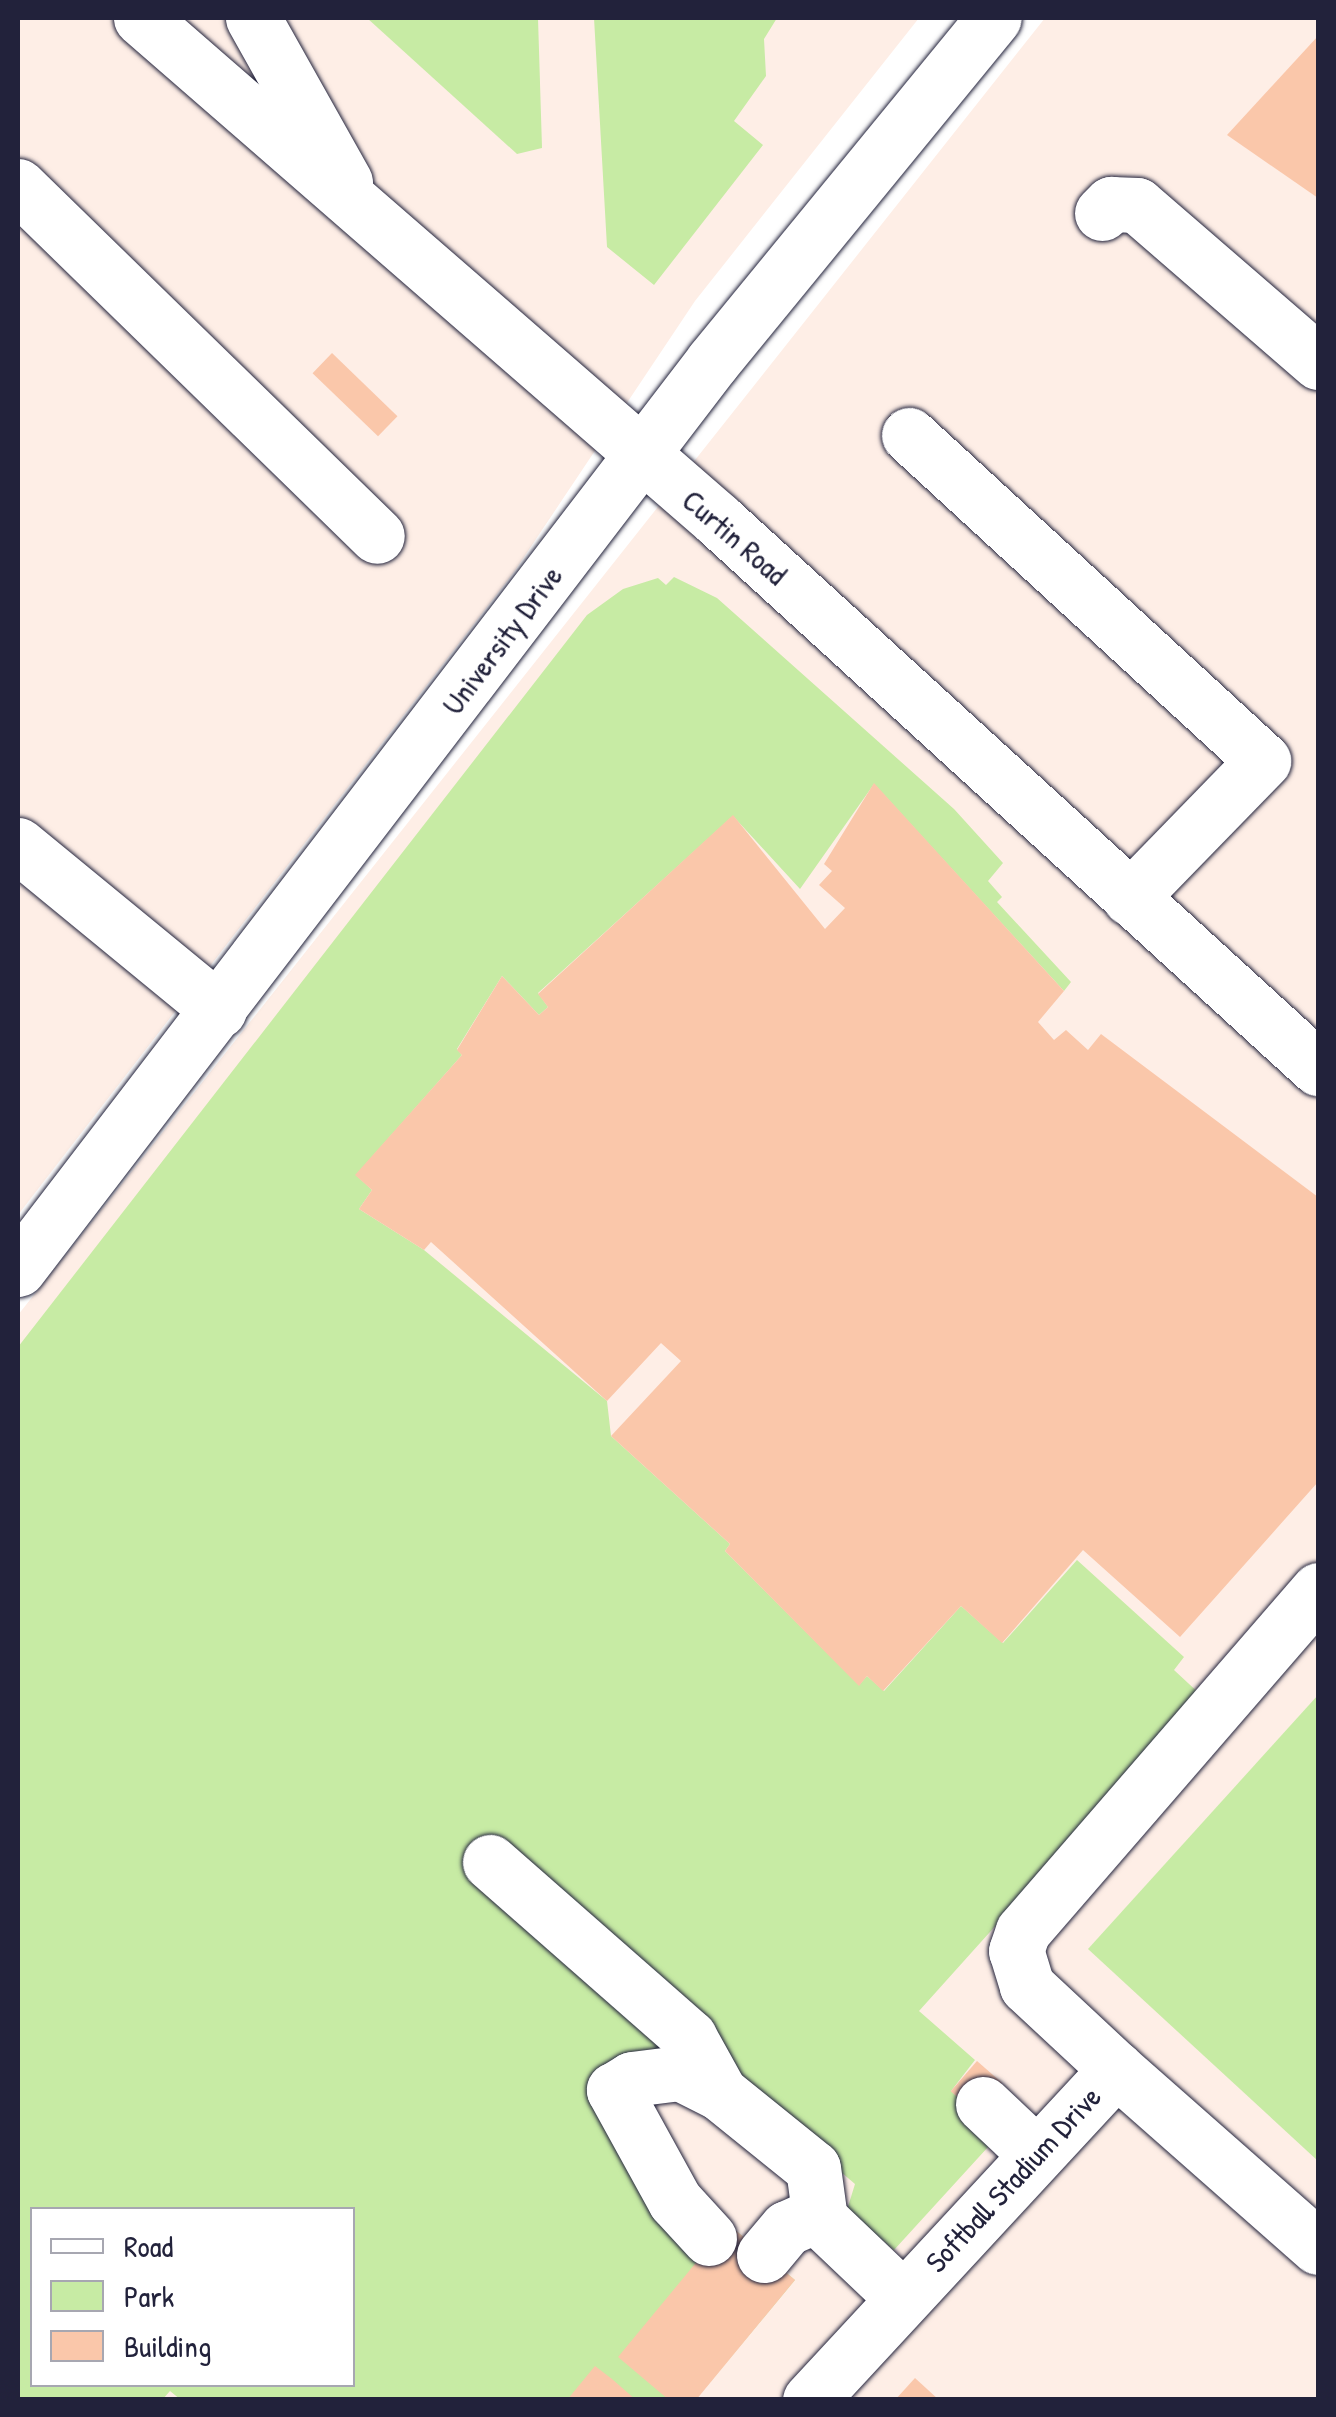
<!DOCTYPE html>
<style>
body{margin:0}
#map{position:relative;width:1336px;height:2417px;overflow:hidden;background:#fff;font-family:"Patrick Hand",sans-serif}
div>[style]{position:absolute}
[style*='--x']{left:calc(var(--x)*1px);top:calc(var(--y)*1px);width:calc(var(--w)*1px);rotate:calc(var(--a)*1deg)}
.built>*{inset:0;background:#feeee6}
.green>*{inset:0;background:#c7eba4}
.building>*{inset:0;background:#fac7aa;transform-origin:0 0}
.roads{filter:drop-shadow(0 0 2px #22223b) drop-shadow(0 0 2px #22223b)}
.minor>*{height:55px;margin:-27.5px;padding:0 27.5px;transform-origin:27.5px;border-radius:27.5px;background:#fff}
.major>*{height:55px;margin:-27.5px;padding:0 27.5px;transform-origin:27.5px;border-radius:27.5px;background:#fff}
span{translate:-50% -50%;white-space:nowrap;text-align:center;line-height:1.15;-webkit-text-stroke:9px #fff;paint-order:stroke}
.street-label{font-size:30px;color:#22223b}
.frame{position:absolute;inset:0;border:20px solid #22223b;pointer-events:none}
.legend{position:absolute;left:30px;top:2207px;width:325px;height:180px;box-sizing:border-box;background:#fff;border:2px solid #a7a7b1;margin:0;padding:12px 18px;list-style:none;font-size:30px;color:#22223b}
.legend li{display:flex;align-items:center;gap:20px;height:50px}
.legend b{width:50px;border:2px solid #a7a7b1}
</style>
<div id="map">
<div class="built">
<i style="clip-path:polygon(18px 18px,919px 18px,695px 301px,514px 572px,18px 1215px)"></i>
<i style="clip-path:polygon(evenodd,1045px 18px,1318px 18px,1318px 2399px,18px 2399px,18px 1315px,1045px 18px,32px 2210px,352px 2210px,352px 2384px,32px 2384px,32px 2210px)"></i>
</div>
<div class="green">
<i style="clip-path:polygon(367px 18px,538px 18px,542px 148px,517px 154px)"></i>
<i style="clip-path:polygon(594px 18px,777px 18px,764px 39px,766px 76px,734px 121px,763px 145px,654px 285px,607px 247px)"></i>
<i style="clip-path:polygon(evenodd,674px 577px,717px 598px,954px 809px,1003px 863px,988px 881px,1002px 897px,997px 902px,1071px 982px,1064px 991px,874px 784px,800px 889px,733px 816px,538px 993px,548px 1007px,539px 1015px,502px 976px,457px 1049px,462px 1055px,356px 1175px,372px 1190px,359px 1209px,424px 1250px,607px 1401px,611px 1436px,730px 1544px,725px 1551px,859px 1685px,867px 1676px,884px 1691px,961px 1606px,1003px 1643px,1077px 1560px,1184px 1657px,1174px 1670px,1202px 1696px,919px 2011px,975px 2060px,951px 2091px,999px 2135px,894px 2250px,847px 2210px,855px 2184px,752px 2096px,605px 2078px,728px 2224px,795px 2280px,696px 2399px,181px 2400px,170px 2391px,163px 2399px,18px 2399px,18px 1347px,587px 615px,623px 589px,658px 578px,666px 585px,674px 577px,32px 2210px,352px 2210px,352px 2384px,32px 2384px,32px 2210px)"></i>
<i style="clip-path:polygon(1318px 1695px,1318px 2161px,1088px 1949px)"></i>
</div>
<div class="building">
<i style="clip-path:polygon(1318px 36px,1318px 198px,1227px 135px)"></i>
<i style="left:332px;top:353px;width:91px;height:28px;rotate:44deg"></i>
<i style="clip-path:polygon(874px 783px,1064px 991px,1038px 1022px,1054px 1040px,1066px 1030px,1088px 1050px,1101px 1034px,1318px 1197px,1318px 1482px,1180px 1637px,1083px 1550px,1002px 1643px,961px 1606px,883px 1691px,867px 1676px,859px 1686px,725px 1551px,730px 1544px,611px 1436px,681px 1361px,661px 1343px,607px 1401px,431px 1242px,424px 1250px,359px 1209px,372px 1190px,355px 1175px,462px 1055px,457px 1050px,502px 976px,539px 1015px,548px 1007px,538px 994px,733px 815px,825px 929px,845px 908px,819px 885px,832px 871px,824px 864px)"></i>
<i style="left:977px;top:2061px;width:33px;height:40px;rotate:41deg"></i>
<i style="clip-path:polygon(728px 2224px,795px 2280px,696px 2400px,669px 2400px,618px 2357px)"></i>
<i style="clip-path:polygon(595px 2366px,612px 2379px,636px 2400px,567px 2400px)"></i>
<i style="clip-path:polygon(915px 2378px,939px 2400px,895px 2400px)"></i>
</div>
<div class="roads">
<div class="minor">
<i style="--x:141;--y:18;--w:765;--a:41.02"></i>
<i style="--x:718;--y:520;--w:813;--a:42.41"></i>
<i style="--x:253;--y:18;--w:188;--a:60.7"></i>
<i style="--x:18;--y:186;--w:501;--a:44.27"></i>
<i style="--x:1102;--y:213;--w:13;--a:-45"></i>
<i style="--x:1111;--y:204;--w:26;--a:2"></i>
<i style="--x:1137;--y:205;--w:240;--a:40.9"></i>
<i style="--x:909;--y:435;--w:481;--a:42.6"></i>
<i style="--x:1263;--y:761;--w:191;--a:134.2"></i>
<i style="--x:18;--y:845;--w:260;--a:39.4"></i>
<i style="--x:490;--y:1862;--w:265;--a:41.3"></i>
<i style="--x:689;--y:2037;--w:64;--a:61"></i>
<i style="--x:1116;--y:2069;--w:122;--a:-137"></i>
<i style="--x:1027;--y:1986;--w:37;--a:-107"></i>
<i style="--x:1016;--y:1951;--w:21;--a:-71"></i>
<i style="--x:1023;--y:1931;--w:451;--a:-49.1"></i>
<i style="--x:983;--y:2104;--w:71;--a:43.3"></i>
<i style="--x:709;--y:2238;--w:50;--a:-132.6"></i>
<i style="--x:675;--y:2201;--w:127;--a:-118.8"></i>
<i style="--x:614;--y:2090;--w:21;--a:-31"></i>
<i style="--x:632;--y:2079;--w:48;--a:-7.1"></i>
<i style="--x:680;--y:2073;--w:45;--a:26.6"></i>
<i style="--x:720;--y:2093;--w:119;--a:38.9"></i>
<i style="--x:813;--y:2168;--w:51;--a:82.2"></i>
<i style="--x:820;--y:2219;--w:113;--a:43.6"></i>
<i style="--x:764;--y:2255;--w:35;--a:-50"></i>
<i style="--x:787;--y:2228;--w:35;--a:-24"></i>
<i style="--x:810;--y:2400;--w:451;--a:-47.2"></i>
<i style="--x:1116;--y:2069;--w:269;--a:41.4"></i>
</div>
<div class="major">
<i style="--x:18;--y:1269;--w:1143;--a:-52.57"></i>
<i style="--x:713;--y:361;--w:443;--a:-50.7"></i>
</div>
</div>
<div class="street-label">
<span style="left:735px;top:537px;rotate:41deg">Curtin Road</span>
<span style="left:502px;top:640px;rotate:-53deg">University Drive</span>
<span style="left:1013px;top:2179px;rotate:-47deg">Softball Stadium Drive</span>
</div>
<div class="frame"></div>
<ul class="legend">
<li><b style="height:12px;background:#fff"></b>Road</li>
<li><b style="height:28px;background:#c7eba4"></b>Park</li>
<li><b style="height:28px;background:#fac7aa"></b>Building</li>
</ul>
</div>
